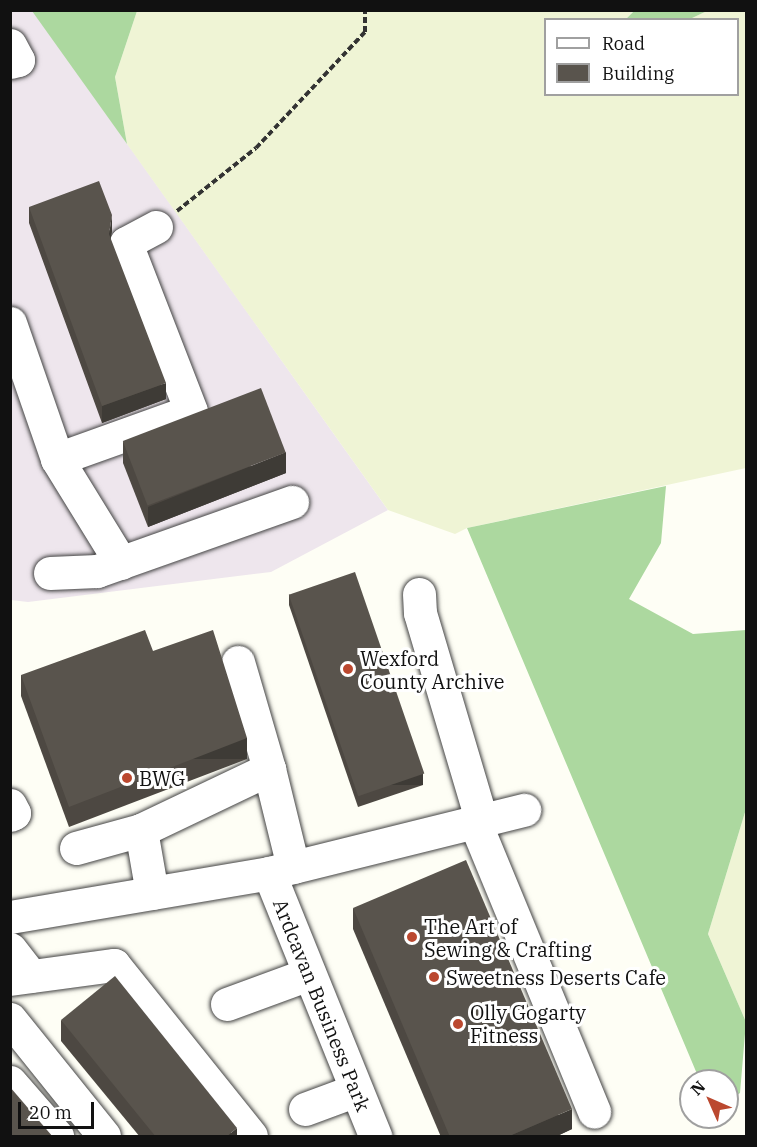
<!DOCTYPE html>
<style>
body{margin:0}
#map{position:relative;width:757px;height:1147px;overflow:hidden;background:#fefef5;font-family:"IBM Plex Serif",serif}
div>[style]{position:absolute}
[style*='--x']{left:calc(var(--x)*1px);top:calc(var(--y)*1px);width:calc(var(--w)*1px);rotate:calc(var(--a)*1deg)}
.industrial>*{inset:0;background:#eee6ed}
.farmland>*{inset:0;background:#eff4d5}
.forest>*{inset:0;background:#acd89f}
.path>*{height:4px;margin-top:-2px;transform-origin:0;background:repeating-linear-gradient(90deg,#333 0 6px,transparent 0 9px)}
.roads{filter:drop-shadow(0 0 2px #444) drop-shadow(0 0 2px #444)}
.minor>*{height:33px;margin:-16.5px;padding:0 16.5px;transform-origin:16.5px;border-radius:16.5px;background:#fff}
.wall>*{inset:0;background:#4d4842}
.shaded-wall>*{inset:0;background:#3e3b36;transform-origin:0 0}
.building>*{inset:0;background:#59544d;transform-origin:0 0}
.dots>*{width:16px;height:16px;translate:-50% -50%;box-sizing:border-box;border:3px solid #fff;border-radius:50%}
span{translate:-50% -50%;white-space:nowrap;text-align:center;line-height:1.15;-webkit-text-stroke:6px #fff;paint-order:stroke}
.poi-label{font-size:20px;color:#111}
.left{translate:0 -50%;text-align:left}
.street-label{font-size:20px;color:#111}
.frame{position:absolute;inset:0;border:12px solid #111;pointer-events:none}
.legend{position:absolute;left:544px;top:18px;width:195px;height:78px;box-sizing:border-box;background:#fff;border:2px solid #a0a0a0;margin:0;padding:8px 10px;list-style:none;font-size:18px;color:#111}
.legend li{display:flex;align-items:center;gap:12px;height:30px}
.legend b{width:30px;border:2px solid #a0a0a0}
.north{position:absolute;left:679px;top:1069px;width:60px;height:60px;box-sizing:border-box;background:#fff;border:2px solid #a0a0a0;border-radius:50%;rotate:315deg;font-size:16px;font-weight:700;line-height:24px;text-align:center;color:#111}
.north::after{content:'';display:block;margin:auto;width:21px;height:27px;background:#bb482f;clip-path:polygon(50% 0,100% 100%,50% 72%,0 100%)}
.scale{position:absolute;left:18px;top:1102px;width:76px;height:27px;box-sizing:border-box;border:3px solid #111;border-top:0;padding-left:8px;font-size:18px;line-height:21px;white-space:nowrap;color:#111;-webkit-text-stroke:4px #fff;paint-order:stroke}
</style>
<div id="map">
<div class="industrial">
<i style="clip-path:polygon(32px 10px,388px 510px,271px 572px,28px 602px,11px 600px,10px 11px)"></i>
</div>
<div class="farmland">
<i style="clip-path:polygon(634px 10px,626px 19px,546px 20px,546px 94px,738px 94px,738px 20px,690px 19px,707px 11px,746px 11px,746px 468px,467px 528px,455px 534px,388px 510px,127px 144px,115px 77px,137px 11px)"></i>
<i style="clip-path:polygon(746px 809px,746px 1022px,708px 934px)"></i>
</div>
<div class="forest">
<i style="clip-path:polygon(32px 11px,137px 11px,115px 77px,127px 144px)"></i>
<i style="clip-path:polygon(634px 11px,634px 10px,707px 11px,690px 19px,626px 19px)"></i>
<i style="clip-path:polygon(666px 486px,661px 543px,629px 599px,693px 634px,746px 630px,746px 809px,708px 934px,746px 1022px,740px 1093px,727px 1102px,727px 1081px,700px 1081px,467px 528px)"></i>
</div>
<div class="path">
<i style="--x:177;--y:211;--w:101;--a:-38.6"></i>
<i style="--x:256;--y:148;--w:159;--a:-46.8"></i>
<i style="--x:365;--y:32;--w:22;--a:-90"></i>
</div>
<div class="roads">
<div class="minor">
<i style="--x:10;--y:45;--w:17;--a:62"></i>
<i style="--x:18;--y:60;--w:8;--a:166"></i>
<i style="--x:10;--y:323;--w:144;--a:70.9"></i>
<i style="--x:57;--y:459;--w:122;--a:58.4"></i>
<i style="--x:57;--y:459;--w:142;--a:-19.7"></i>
<i style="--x:191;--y:411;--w:180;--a:-111.2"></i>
<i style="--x:126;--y:243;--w:34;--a:-28"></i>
<i style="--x:50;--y:573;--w:47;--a:-2.4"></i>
<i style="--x:97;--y:571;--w:207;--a:-19.5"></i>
<i style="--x:419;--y:594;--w:19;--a:87"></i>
<i style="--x:420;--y:613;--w:208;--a:73.5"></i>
<i style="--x:479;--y:812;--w:13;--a:103"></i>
<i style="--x:476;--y:825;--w:310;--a:67.6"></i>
<i style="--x:238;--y:662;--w:111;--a:73.8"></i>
<i style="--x:10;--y:805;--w:9;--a:63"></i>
<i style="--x:14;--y:813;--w:4;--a:153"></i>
<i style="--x:141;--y:830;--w:64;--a:80.1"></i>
<i style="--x:76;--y:848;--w:67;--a:-15.5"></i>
<i style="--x:141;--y:830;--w:142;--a:-25.5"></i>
<i style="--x:269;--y:769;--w:101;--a:76.2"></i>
<i style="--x:269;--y:873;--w:284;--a:68"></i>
<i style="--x:10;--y:917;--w:263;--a:-9.6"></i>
<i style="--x:269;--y:873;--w:263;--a:-13.9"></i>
<i style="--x:10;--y:949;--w:34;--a:52"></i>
<i style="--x:10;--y:979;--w:105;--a:-7.7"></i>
<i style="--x:114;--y:965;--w:219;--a:51.3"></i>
<i style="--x:227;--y:1004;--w:87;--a:-20.1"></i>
<i style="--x:10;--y:1019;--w:150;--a:51.2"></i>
<i style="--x:10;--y:1082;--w:72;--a:49"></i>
<i style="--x:305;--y:1109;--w:54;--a:-20.4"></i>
</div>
</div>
<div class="wall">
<i style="clip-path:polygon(29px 207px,112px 231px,110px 239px,166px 399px,102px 423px,29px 223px)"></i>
<i style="clip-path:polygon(123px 442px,286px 473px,148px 527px,123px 463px)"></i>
<i style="clip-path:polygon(289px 594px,423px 785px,358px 807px,289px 605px)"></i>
<i style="clip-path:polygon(21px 675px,247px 759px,69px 827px,21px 696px)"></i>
<i style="clip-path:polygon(353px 908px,572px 1129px,555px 1137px,441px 1137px,353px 929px)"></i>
<i style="clip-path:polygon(61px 1020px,237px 1137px,140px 1137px,61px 1041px)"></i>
</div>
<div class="shaded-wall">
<i style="clip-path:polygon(112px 215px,112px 231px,109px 250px,109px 234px)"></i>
<i style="clip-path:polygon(166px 383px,166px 399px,102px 423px,102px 406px)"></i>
<i style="clip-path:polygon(286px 452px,286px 473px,148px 527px,148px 507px)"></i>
<i style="left:247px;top:738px;width:21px;height:191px;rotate:90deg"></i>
<i style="left:423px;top:774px;width:11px;height:69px;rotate:90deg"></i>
<i style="clip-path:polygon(572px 1109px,572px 1129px,555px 1137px,507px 1137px)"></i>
<i style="clip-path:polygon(237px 1128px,237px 1137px,226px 1137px)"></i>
</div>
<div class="building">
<i style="clip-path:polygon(99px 181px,112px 215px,109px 234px,166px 383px,102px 406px,29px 207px)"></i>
<i style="left:261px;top:388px;width:69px;height:148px;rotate:69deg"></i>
<i style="left:355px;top:572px;width:213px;height:70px;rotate:71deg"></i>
<i style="clip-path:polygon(145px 630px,153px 651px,213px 630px,247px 738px,69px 807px,21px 675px)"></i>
<i style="clip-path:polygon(466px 860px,572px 1109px,507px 1137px,450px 1137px,353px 908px)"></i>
<i style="clip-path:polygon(115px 976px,237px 1128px,226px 1137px,156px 1137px,61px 1020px)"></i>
<i style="clip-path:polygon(10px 1087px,53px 1137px,10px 1137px)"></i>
</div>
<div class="dots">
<i style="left:348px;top:669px;background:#bb482f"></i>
<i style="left:127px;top:778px;background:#bb482f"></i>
<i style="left:412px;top:937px;background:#bb482f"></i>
<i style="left:434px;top:977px;background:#bb482f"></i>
<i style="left:458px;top:1024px;background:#bb482f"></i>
</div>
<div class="poi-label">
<span class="left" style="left:360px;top:670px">Wexford<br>County Archive</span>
<span class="left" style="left:139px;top:778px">BWG</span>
<span class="left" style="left:424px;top:938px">The Art of<br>Sewing &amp; Crafting</span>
<span class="left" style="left:446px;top:977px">Sweetness Deserts Cafe</span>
<span class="left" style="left:470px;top:1024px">Olly Gogarty<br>Fitness</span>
</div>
<div class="street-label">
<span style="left:322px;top:1005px;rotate:68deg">Ardcavan Business Park</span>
</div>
<div class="frame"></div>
<ul class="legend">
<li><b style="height:8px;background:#fff"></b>Road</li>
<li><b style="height:16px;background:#59544d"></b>Building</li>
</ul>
<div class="north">N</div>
<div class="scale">20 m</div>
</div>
